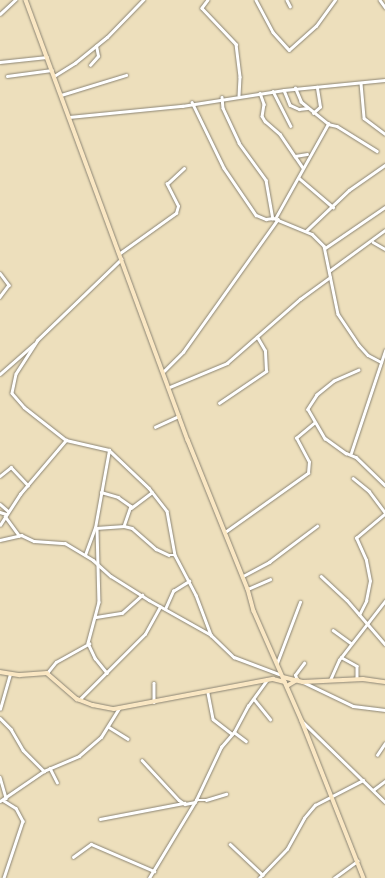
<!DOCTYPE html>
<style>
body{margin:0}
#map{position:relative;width:385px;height:878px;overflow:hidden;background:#eddfbc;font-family:Mali,sans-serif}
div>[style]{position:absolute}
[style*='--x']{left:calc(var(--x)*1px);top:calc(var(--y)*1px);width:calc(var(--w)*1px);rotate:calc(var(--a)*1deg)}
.roads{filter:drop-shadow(0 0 1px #8c8574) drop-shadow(0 0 1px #8c8574)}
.minor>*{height:2.5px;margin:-1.25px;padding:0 1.25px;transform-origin:1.25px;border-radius:1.25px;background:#fff}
.secondary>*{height:3.5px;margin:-1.75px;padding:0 1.75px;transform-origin:1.75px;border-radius:1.75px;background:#fae7c3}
span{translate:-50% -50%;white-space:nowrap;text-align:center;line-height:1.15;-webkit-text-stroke:3px #fcf5e5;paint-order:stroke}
</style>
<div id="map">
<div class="roads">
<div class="minor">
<i style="--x:208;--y:0;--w:10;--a:127"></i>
<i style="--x:202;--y:8;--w:50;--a:46.6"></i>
<i style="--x:236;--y:44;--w:33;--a:83"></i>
<i style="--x:240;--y:77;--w:18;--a:93"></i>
<i style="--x:256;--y:0;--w:36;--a:62"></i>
<i style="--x:273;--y:32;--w:24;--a:48"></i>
<i style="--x:289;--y:50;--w:36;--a:-42"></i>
<i style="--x:316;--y:26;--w:32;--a:-54"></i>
<i style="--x:287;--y:0;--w:7;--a:63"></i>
<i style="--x:380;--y:0;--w:9;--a:54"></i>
<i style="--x:0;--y:14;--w:21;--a:-43"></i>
<i style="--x:0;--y:62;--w:47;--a:-6.1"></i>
<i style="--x:90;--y:65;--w:12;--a:-48"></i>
<i style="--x:98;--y:56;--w:10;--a:-101"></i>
<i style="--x:7;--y:76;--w:45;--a:-7.6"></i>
<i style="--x:54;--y:76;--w:25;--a:-32"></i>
<i style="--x:75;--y:63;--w:41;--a:-39.1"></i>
<i style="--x:107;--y:37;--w:52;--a:-45.8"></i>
<i style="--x:361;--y:83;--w:35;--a:85"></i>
<i style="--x:364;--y:118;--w:26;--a:37"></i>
<i style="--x:284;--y:90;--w:16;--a:68"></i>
<i style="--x:290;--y:105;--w:10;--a:24"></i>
<i style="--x:299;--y:109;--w:8;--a:-7"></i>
<i style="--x:273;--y:91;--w:39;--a:63"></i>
<i style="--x:260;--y:93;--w:12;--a:70"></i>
<i style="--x:264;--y:104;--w:12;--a:99"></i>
<i style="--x:262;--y:116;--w:6;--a:59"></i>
<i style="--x:265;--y:121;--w:20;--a:41"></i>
<i style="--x:280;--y:134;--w:27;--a:56"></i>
<i style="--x:295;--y:156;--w:12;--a:-9"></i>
<i style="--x:61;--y:95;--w:68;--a:-17.1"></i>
<i style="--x:222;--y:97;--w:11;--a:85"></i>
<i style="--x:223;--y:108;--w:38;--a:65"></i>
<i style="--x:239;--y:143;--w:46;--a:53.9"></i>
<i style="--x:266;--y:180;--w:39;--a:80"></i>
<i style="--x:273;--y:218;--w:42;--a:22.3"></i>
<i style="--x:312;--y:234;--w:17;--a:45"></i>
<i style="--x:324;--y:246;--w:69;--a:78.4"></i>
<i style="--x:338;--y:314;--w:37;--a:56"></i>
<i style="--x:359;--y:345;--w:13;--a:48"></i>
<i style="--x:368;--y:355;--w:15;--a:28"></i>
<i style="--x:192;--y:102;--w:73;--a:64.1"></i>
<i style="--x:224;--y:168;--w:57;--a:55.8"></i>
<i style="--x:256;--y:215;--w:11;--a:22"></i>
<i style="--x:266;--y:219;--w:7;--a:-8"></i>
<i style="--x:313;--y:113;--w:9;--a:-41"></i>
<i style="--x:320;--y:107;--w:20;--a:-99"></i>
<i style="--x:69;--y:117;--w:114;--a:-5.6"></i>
<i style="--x:182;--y:106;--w:103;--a:-8.9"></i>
<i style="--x:284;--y:90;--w:101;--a:-5.7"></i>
<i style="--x:328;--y:124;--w:9;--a:13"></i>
<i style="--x:337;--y:126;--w:47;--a:32"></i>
<i style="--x:295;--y:156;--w:14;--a:56"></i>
<i style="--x:299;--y:178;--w:45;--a:40.5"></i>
<i style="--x:276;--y:217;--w:107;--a:-60.8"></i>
<i style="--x:328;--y:124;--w:35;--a:-141"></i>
<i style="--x:301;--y:102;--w:15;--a:-113"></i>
<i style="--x:306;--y:231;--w:59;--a:-43.6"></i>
<i style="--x:349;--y:190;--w:44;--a:-34.8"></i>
<i style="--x:373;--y:242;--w:14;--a:30"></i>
<i style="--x:325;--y:248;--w:73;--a:-34.3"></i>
<i style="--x:120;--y:253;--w:69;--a:-35.5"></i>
<i style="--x:176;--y:213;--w:7;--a:-74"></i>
<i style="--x:178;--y:206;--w:25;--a:-117"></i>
<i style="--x:167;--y:184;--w:23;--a:-43"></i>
<i style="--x:122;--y:259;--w:117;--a:136"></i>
<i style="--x:38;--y:340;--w:40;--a:122.9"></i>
<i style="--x:16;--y:374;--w:19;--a:102"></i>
<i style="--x:12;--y:393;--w:18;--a:49"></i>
<i style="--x:24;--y:407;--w:53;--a:38.2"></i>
<i style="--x:66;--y:440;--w:44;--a:13.1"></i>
<i style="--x:109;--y:450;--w:55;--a:43.5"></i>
<i style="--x:149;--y:488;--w:29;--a:52"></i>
<i style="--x:167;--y:511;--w:45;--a:79.7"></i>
<i style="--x:175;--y:555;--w:45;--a:62.3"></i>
<i style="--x:196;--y:595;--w:43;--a:69.4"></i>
<i style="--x:329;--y:271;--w:69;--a:-36.2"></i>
<i style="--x:0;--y:273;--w:15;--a:53"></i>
<i style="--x:9;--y:285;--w:15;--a:127"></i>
<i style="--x:359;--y:370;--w:27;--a:156"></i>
<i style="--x:334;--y:381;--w:22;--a:141"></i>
<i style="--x:317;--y:395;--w:17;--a:123"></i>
<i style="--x:308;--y:409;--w:34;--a:60"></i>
<i style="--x:325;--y:438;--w:26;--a:36"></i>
<i style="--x:346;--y:453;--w:11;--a:22"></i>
<i style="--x:356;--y:457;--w:40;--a:44"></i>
<i style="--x:164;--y:371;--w:27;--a:-45"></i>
<i style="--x:183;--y:352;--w:163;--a:-54.5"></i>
<i style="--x:0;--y:374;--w:45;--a:-41.4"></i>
<i style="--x:170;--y:387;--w:62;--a:-22.8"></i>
<i style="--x:227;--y:363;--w:97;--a:-41.2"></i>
<i style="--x:300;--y:299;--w:37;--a:-36"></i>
<i style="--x:219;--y:403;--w:57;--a:-34.2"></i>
<i style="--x:266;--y:371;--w:20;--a:-93"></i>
<i style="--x:265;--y:351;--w:16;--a:-120"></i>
<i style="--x:155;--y:427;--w:26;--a:-25"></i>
<i style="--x:351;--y:453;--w:108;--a:-71.6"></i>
<i style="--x:0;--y:476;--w:14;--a:-39"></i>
<i style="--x:11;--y:467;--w:25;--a:47"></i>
<i style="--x:353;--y:478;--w:21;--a:39"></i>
<i style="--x:369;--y:491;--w:26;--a:53"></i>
<i style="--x:101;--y:492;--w:18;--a:16"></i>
<i style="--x:118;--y:497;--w:16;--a:35"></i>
<i style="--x:131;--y:506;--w:21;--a:109"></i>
<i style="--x:0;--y:504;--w:11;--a:41"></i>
<i style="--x:131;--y:508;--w:26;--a:-37"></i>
<i style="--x:0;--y:512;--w:6;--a:18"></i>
<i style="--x:5;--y:516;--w:24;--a:54"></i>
<i style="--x:0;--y:525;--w:37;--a:-57"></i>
<i style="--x:20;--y:494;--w:71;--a:-49.6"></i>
<i style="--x:96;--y:528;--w:28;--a:-4"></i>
<i style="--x:124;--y:526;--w:8;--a:14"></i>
<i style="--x:132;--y:528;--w:32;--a:41"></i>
<i style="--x:156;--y:549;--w:14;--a:25"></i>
<i style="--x:169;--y:555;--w:6;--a:0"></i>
<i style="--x:97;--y:528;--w:74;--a:88.5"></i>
<i style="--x:99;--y:602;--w:42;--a:105"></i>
<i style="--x:88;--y:643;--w:17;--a:65"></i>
<i style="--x:95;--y:658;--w:19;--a:51"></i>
<i style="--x:225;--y:532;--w:102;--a:-35.4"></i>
<i style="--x:308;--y:473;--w:11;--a:-85"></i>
<i style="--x:309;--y:462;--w:27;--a:-118"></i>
<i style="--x:296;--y:438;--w:23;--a:-40"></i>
<i style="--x:0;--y:540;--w:22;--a:-13"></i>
<i style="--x:21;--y:535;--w:14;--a:25"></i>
<i style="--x:34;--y:541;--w:31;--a:4"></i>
<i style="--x:65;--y:543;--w:33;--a:31"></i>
<i style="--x:93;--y:560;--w:24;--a:42"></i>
<i style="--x:111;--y:576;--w:45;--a:32.3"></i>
<i style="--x:149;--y:600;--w:71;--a:29.4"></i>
<i style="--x:211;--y:635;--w:32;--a:44"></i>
<i style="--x:234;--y:657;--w:48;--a:20.7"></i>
<i style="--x:85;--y:555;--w:29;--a:-70"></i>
<i style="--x:95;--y:528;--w:79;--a:-79.8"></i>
<i style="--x:243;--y:576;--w:30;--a:-28"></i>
<i style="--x:269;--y:562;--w:60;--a:-36.9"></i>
<i style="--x:321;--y:576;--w:35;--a:43"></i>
<i style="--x:347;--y:600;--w:58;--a:49.2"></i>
<i style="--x:248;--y:589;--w:24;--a:-24"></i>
<i style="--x:165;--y:609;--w:20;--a:-66"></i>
<i style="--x:173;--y:591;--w:19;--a:-32"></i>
<i style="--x:359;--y:615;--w:16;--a:-63"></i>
<i style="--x:366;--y:601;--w:20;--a:-79"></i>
<i style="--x:370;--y:581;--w:21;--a:-101"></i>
<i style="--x:366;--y:560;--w:24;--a:-114"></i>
<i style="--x:356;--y:538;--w:38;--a:-40"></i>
<i style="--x:96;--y:617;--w:26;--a:-9"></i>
<i style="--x:122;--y:613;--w:27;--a:-42"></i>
<i style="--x:333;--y:630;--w:22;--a:36"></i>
<i style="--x:341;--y:657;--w:18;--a:29"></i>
<i style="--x:357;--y:666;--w:13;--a:90"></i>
<i style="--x:277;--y:663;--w:65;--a:-69.3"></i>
<i style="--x:47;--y:673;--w:14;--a:-51"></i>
<i style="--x:56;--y:662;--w:38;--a:-29"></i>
<i style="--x:297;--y:680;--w:5;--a:-112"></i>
<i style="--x:295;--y:675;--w:15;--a:-53"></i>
<i style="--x:330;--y:680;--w:22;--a:-66"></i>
<i style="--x:339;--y:660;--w:75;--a:-52.1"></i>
<i style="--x:303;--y:682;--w:55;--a:25.6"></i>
<i style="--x:353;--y:706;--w:32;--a:7"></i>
<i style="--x:154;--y:683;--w:19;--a:90"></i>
<i style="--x:208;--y:693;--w:26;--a:79"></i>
<i style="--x:213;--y:719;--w:24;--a:38"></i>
<i style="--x:254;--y:699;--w:26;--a:51"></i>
<i style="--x:79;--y:700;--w:93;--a:-45"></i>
<i style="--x:145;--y:634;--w:31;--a:-61"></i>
<i style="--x:0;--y:709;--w:36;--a:-74"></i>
<i style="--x:0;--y:718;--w:16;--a:45"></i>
<i style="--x:11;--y:729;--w:24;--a:60"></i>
<i style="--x:23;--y:750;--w:30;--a:45"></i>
<i style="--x:302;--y:721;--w:116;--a:44.3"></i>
<i style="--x:109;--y:727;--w:22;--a:32"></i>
<i style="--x:234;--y:732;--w:15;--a:37"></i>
<i style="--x:377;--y:755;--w:14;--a:-56"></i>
<i style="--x:142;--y:760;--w:54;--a:47.2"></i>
<i style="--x:179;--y:800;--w:7;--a:34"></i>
<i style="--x:185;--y:804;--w:10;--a:-11"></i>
<i style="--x:50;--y:768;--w:16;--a:63"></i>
<i style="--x:0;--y:777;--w:22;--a:74"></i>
<i style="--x:373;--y:790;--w:15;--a:-37"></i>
<i style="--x:3;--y:800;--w:15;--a:32"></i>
<i style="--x:16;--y:808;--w:15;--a:62"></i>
<i style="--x:23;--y:821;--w:60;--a:108.4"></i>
<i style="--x:196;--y:800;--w:10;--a:0"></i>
<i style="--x:206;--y:800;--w:21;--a:-17"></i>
<i style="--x:0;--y:801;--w:53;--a:-34.3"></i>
<i style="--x:44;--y:771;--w:38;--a:-23"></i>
<i style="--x:79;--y:756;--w:29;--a:-41"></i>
<i style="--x:101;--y:737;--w:34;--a:-58"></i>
<i style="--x:100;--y:819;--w:86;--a:-10.8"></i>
<i style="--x:230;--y:844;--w:45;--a:43.2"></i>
<i style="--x:73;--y:857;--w:22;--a:-36"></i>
<i style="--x:91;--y:844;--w:69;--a:23.2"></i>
<i style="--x:149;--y:878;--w:91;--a:-58.9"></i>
<i style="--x:196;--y:800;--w:59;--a:-64.7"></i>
<i style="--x:221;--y:747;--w:20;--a:-49"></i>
<i style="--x:234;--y:732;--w:30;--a:-62"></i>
<i style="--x:248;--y:706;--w:32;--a:-54"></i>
<i style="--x:259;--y:878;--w:40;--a:-46"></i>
<i style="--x:287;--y:849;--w:35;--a:-61"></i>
<i style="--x:304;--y:818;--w:17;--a:-50"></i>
<i style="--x:315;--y:805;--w:54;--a:-27.5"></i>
<i style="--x:334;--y:878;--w:29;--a:-36"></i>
</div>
<div class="secondary">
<i style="--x:26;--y:0;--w:469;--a:69.8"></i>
<i style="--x:188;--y:440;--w:161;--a:68.1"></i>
<i style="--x:248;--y:589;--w:23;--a:75"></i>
<i style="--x:254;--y:611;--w:120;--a:66.4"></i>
<i style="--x:302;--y:721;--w:169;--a:68.5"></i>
<i style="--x:0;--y:672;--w:20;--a:9"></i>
<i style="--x:20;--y:675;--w:27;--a:-4"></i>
<i style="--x:47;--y:673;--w:40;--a:41"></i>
<i style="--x:77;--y:699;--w:17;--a:21"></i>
<i style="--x:93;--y:705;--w:21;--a:11"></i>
<i style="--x:114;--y:709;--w:162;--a:-10.7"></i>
<i style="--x:273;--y:679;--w:12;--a:14"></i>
<i style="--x:283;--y:677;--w:21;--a:14"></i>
<i style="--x:303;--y:682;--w:60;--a:-2.9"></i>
<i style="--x:363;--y:679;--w:22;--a:8"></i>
<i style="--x:287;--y:686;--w:12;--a:-31"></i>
</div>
</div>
</div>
